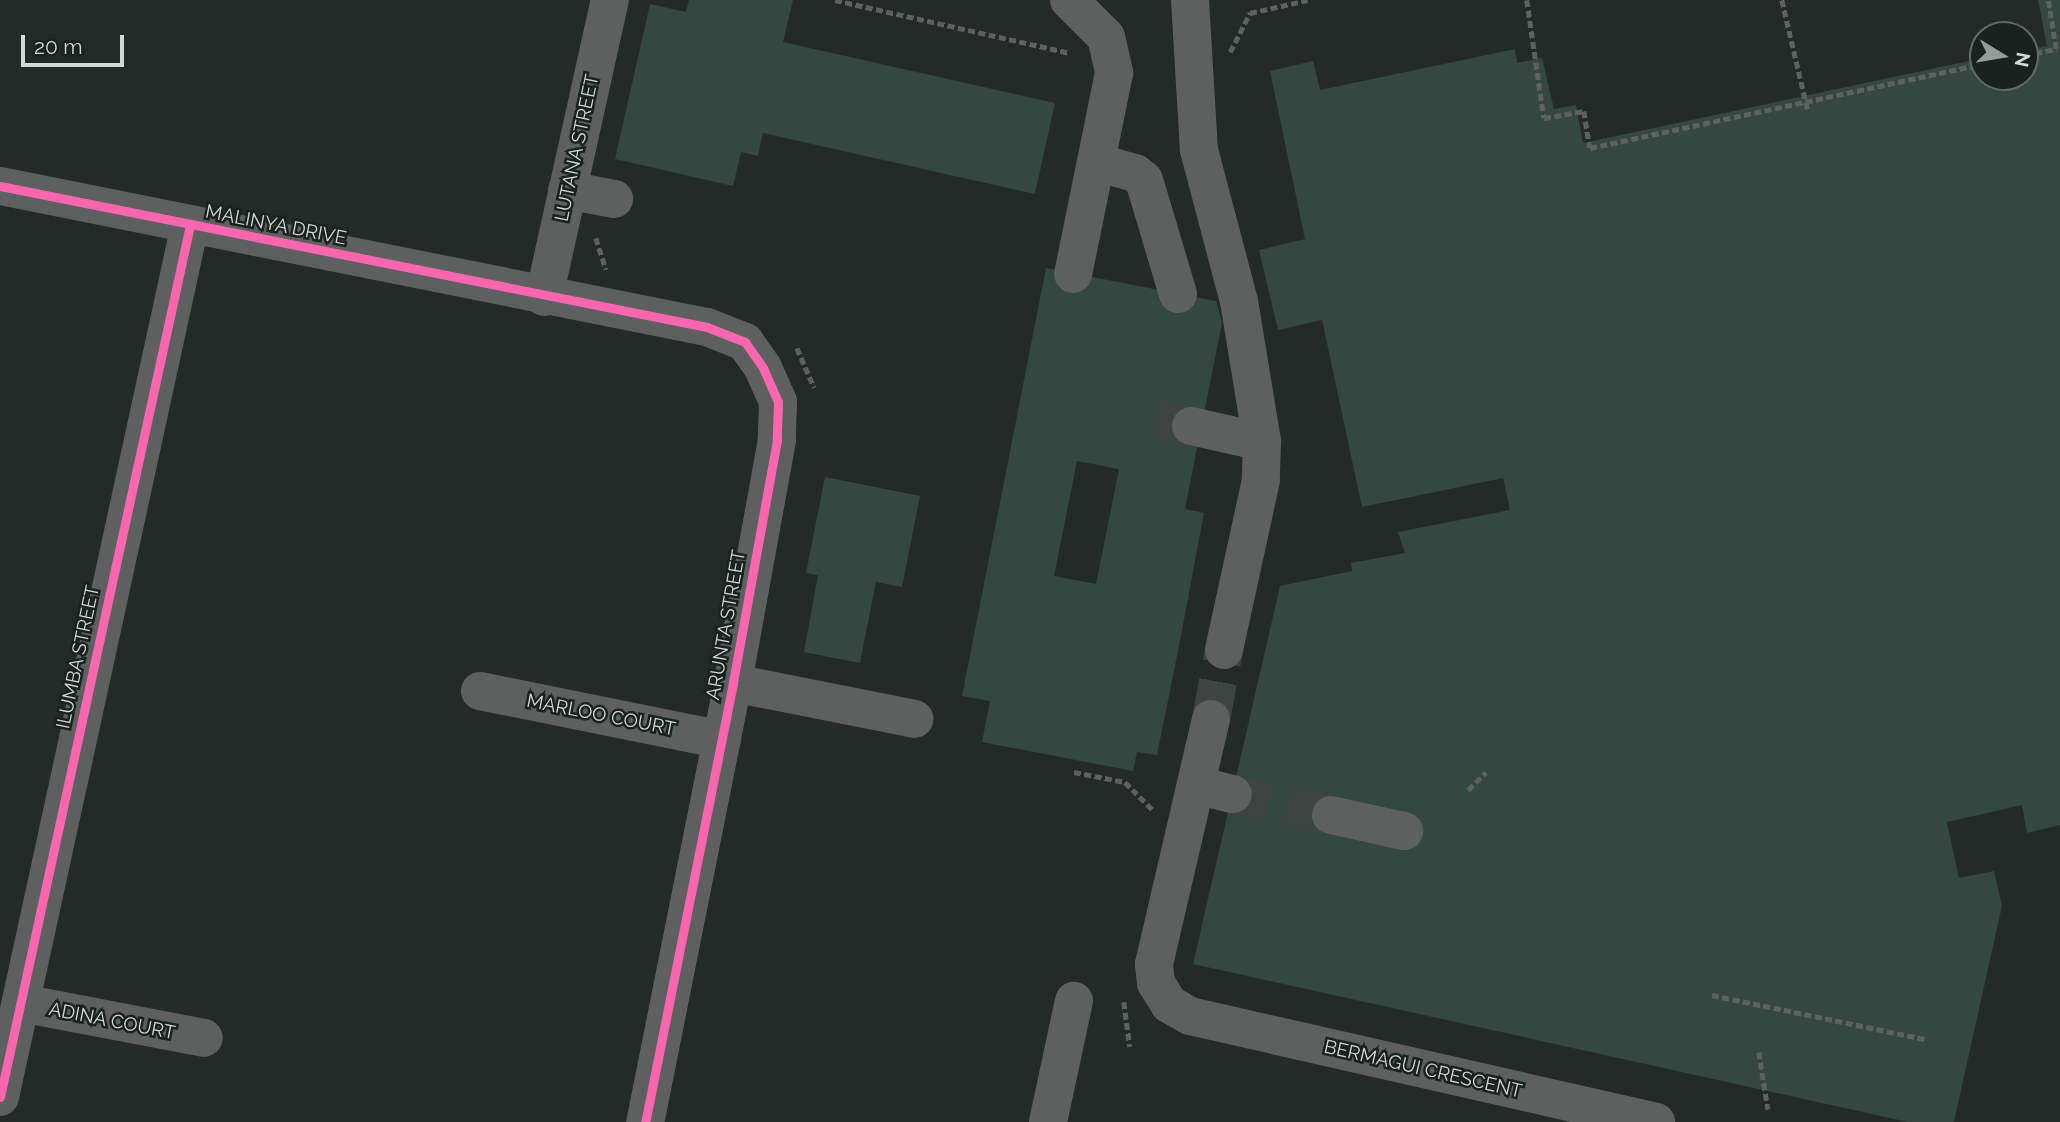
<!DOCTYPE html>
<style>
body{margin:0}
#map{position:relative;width:2060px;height:1122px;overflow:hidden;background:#242a27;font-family:Raleway,sans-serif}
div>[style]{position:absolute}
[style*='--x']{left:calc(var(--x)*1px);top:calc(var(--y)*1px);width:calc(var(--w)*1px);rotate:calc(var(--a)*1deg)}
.building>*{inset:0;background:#344740}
.minor-tunnel>*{height:38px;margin-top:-19px;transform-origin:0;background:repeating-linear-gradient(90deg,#3e4441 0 38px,transparent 0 57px)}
.path>*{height:4.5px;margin-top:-2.25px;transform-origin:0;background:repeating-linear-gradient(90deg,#5f6060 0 7px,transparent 0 10.5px)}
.minor>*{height:38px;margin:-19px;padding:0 19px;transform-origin:19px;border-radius:19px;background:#5d605e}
.cycleway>*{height:9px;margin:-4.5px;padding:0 4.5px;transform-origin:4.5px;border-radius:4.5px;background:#f766af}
span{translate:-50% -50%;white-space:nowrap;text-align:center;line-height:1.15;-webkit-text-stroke:5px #19221e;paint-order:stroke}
.street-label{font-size:19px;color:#d2d8d5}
.north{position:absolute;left:1969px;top:21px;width:70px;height:70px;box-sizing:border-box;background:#19221e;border:2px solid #636b67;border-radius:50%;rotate:101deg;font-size:19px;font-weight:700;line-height:28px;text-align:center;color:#d2d8d5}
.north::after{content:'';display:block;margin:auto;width:24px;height:32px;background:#959b98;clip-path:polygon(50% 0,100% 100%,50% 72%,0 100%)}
.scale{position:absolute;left:21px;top:35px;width:103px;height:32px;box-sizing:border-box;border:4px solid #d2d8d5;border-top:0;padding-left:9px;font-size:21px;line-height:24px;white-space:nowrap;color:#d2d8d5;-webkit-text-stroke:5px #19221e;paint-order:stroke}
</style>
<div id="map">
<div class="building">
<i style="clip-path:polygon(689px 0,793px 0,783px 42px,1055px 103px,1035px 194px,763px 133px,758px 156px,741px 152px,733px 186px,615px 159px,650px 4px,686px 12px)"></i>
<i style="clip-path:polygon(2038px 0,2060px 0,2060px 825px,2027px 833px,2022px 805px,1947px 822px,1959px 878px,1994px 871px,2002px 906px,1954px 1122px,1908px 1122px,1193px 964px,1280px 586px,1352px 571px,1351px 563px,1405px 553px,1398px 532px,1510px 510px,1503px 478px,1362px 507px,1322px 320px,1278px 330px,1259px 250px,1305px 239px,1270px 71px,1313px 61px,1320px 90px,1515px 49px,1517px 63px,1542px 58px,1554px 109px,1576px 105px,1583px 143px,1983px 58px,1983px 77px,2025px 77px,2025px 50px,2047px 46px)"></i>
<i style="clip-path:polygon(evenodd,1046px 268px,1216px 301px,1222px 323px,1185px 509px,1204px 513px,1180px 641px,1157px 755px,1137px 752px,1133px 771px,982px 742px,990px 701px,962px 696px,1046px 268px,1077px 461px,1119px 469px,1096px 584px,1054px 576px,1077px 461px)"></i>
<i style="clip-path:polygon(825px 477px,920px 496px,902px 587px,876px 582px,860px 663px,804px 652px,818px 575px,806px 573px)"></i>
</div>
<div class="minor-tunnel">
<i style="--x:1156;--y:419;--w:36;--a:11"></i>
<i style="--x:1211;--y:719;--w:70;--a:-79.3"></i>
<i style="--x:1233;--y:794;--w:100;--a:12.1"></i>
</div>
<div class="path">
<i style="--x:835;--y:0;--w:241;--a:12.7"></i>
<i style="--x:1527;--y:0;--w:119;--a:81.8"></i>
<i style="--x:1544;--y:118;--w:41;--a:-9.9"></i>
<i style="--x:1584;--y:111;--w:37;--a:81"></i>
<i style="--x:1590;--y:148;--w:402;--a:-12.1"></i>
<i style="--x:1782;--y:0;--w:114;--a:76.8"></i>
<i style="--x:1230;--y:52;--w:44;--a:-62.9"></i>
<i style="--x:1250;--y:13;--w:59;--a:-12.6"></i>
<i style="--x:2025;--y:55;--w:32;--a:-11"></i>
<i style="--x:2056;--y:49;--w:50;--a:-99.3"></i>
<i style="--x:596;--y:238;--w:33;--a:72"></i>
<i style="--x:797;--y:348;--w:43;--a:66.4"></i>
<i style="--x:1074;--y:772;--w:52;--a:11.1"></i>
<i style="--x:1125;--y:782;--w:40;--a:45"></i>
<i style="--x:1468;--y:790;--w:25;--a:-45"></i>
<i style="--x:1712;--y:995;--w:217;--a:11.7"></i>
<i style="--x:1124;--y:1002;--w:45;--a:82.4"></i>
<i style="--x:1759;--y:1052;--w:58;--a:81"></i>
</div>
<div class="minor">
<i style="--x:1069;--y:0;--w:52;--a:45"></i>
<i style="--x:1106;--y:37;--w:37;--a:77"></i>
<i style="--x:1114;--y:73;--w:205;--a:101.5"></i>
<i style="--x:1190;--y:0;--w:150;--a:86.6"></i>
<i style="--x:1199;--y:150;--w:156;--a:75.2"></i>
<i style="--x:1239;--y:301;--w:143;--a:80.7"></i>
<i style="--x:1262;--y:442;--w:38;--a:92"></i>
<i style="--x:1261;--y:480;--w:174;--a:102.3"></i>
<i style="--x:1096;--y:162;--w:41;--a:15.8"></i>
<i style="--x:1135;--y:173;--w:11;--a:38"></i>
<i style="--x:1144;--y:180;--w:119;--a:73.4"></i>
<i style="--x:0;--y:186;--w:721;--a:11.28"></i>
<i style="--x:707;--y:327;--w:41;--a:21.5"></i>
<i style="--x:745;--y:342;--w:32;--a:55"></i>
<i style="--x:763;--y:368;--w:37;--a:66"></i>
<i style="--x:778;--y:402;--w:38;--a:92"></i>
<i style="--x:777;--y:440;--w:247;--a:100.3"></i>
<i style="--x:733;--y:683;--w:448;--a:101.3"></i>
<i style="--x:567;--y:190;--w:48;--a:10.8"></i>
<i style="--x:544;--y:297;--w:304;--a:-77.5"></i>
<i style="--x:1191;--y:426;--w:73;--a:12.7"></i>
<i style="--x:733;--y:683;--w:185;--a:11.2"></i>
<i style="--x:480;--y:691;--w:247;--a:11.4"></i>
<i style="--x:1211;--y:719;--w:252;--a:103.1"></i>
<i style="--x:1154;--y:964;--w:19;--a:84"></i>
<i style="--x:1156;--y:983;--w:25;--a:58"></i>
<i style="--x:1169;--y:1004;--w:24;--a:30"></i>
<i style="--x:1190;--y:1016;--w:478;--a:12.8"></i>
<i style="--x:1196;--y:785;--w:38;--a:14"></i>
<i style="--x:1331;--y:815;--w:75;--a:12.4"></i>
<i style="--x:21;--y:1003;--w:186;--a:10.8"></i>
<i style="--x:0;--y:1097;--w:892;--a:-77.71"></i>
<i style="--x:1048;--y:1122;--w:124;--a:-77.9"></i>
</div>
<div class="cycleway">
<i style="--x:0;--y:186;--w:721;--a:11.28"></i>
<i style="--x:707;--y:327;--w:41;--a:21.5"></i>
<i style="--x:745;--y:342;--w:32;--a:55"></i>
<i style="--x:763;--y:368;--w:37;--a:66"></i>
<i style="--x:778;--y:402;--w:38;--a:92"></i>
<i style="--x:777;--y:440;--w:247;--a:100.3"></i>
<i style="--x:733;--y:683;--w:448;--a:101.3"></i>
<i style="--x:0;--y:1097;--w:892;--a:-77.71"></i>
</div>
<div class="street-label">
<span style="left:577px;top:148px;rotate:-78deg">LUTANA STREET</span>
<span style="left:276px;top:225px;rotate:11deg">MALINYA DRIVE</span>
<span style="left:726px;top:625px;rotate:-80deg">ARUNTA STREET</span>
<span style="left:78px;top:657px;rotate:-78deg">ILUMBA STREET</span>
<span style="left:601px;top:715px;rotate:11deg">MARLOO COURT</span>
<span style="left:112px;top:1021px;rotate:11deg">ADINA COURT</span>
<span style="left:1423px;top:1069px;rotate:13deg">BERMAGUI CRESCENT</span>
</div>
<div class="north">N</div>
<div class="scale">20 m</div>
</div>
